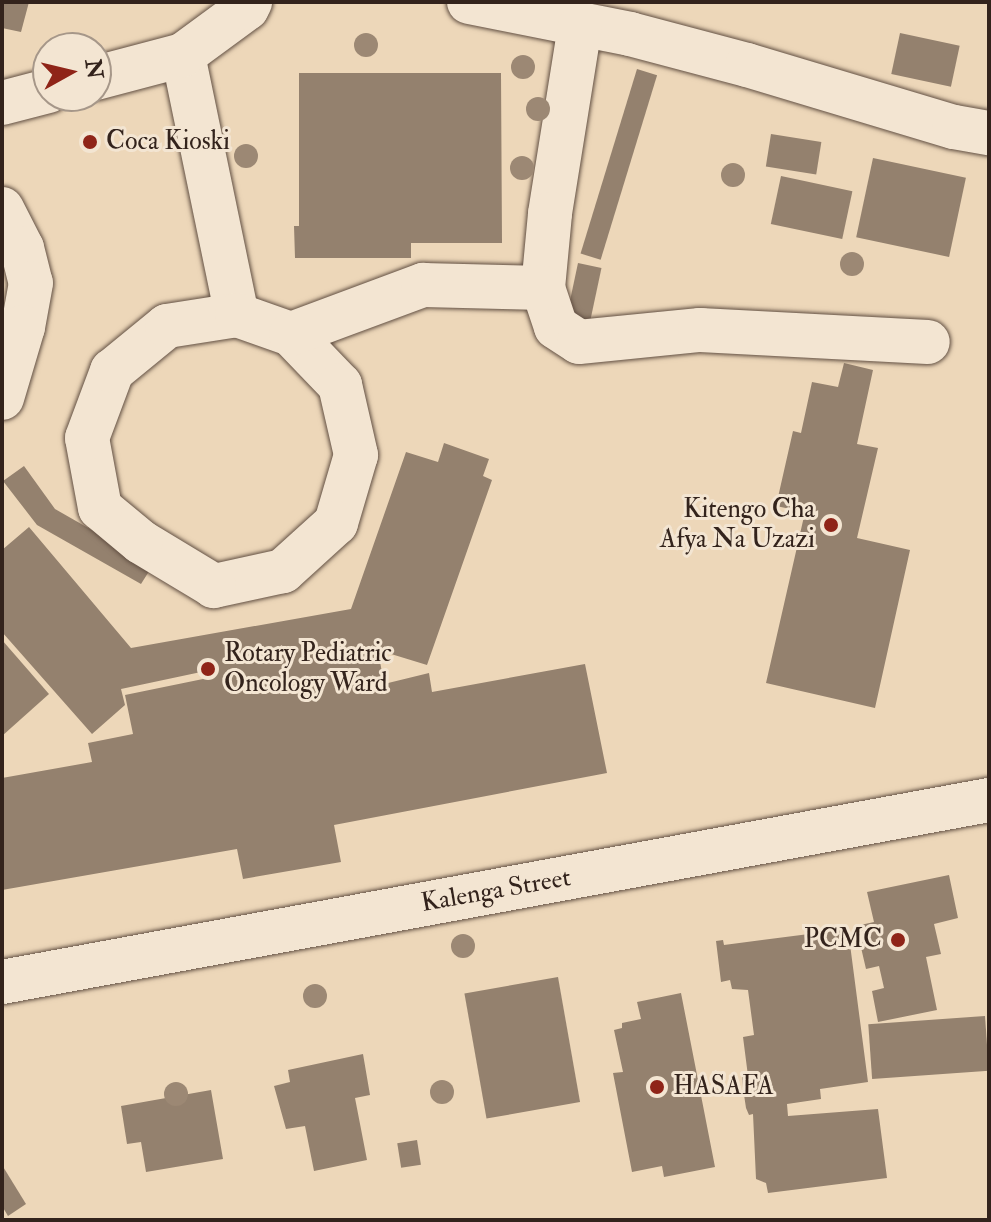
<!DOCTYPE html>
<style>
body{margin:0}
#map{position:relative;width:991px;height:1222px;overflow:hidden;background:#edd7b9;font-family:"IM FELL Double Pica",serif}
div>[style]{position:absolute}
[style*='--x']{left:calc(var(--x)*1px);top:calc(var(--y)*1px);width:calc(var(--w)*1px);rotate:calc(var(--a)*1deg)}
.building>*{inset:0;background:#94816e;transform-origin:0 0}
.roads{filter:drop-shadow(0 0 2px #625043) drop-shadow(0 0 2px #625043)}
.minor>*{height:44px;margin:-22px;padding:0 22px;transform-origin:22px;border-radius:22px;background:#f3e5d2}
.trees>*{width:24px;height:24px;margin:-12px;border-radius:50%;background:#9c8874}
.dots>*{width:22px;height:22px;translate:-50% -50%;box-sizing:border-box;border:4px solid #f3e5d2;border-radius:50%}
span{translate:-50% -50%;white-space:nowrap;text-align:center;line-height:1.15;-webkit-text-stroke:6px #f3e5d2;paint-order:stroke}
.poi-label{font-size:26px;color:#33231c}
.left{translate:0 -50%;text-align:left}
.right{translate:-100% -50%;text-align:right}
.street-label{font-size:26px;color:#33231c}
.frame{position:absolute;inset:0;border:4px solid #33231c;pointer-events:none}
.north{position:absolute;left:32px;top:32px;width:80px;height:80px;box-sizing:border-box;background:#f3e5d2;border:2px solid #a69789;border-radius:50%;rotate:82deg;font-size:22px;font-weight:700;line-height:32px;text-align:center;color:#33231c}
.north::after{content:'';display:block;margin:auto;width:28px;height:36px;background:#8f2418;clip-path:polygon(50% 0,100% 100%,50% 72%,0 100%)}
</style>
<div id="map">
<div class="building">
<i style="clip-path:polygon(2px 2px,29px 2px,21px 32px,2px 28px)"></i>
<i style="left:900px;top:33px;width:61px;height:42px;rotate:12deg"></i>
<i style="left:637px;top:69px;width:21px;height:193px;rotate:17deg"></i>
<i style="clip-path:polygon(299px 73px,501px 73px,502px 243px,411px 243px,411px 258px,295px 258px,294px 226px,299px 226px)"></i>
<i style="left:771px;top:134px;width:51px;height:33px;rotate:9deg"></i>
<i style="left:873px;top:158px;width:95px;height:81px;rotate:12deg"></i>
<i style="left:781px;top:176px;width:73px;height:49px;rotate:12deg"></i>
<i style="left:578px;top:263px;width:24px;height:68px;rotate:12deg"></i>
<i style="clip-path:polygon(844px 363px,873px 370px,857px 444px,878px 448px,857px 538px,910px 550px,875px 708px,766px 683px,805px 512px,776px 506px,793px 431px,801px 433px,812px 382px,838px 387px)"></i>
<i style="clip-path:polygon(444px 443px,489px 459px,483px 476px,492px 480px,427px 665px,378px 650px,384px 684px,429px 673px,432px 692px,585px 664px,607px 773px,334px 825px,341px 862px,243px 879px,237px 849px,2px 890px,2px 778px,92px 762px,88px 743px,133px 734px,125px 695px,203px 679px,201px 672px,121px 689px,125px 705px,92px 734px,2px 632px,2px 550px,29px 527px,131px 648px,351px 609px,406px 452px,438px 462px)"></i>
<i style="clip-path:polygon(24px 466px,55px 509px,153px 565px,141px 584px,37px 525px,3px 481px)"></i>
<i style="clip-path:polygon(2px 640px,49px 694px,2px 736px)"></i>
<i style="clip-path:polygon(949px 875px,958px 918px,934px 924px,941px 954px,926px 957px,937px 1010px,878px 1022px,872px 991px,884px 988px,879px 966px,866px 969px,856px 926px,874px 922px,867px 892px)"></i>
<i style="clip-path:polygon(848px 929px,868px 1082px,820px 1089px,821px 1099px,787px 1104px,788px 1116px,878px 1109px,887px 1178px,768px 1193px,766px 1183px,756px 1179px,753px 1114px,749px 1115px,746px 1108px,743px 1088px,742px 1076px,748px 1076px,743px 1037px,754px 1035px,748px 990px,732px 989px,730px 980px,721px 982px,716px 941px,723px 940px,724px 945px)"></i>
<i style="left:558px;top:977px;width:127px;height:95px;rotate:80deg"></i>
<i style="clip-path:polygon(681px 993px,715px 1167px,664px 1177px,662px 1166px,632px 1172px,613px 1073px,623px 1072px,614px 1030px,622px 1028px,622px 1023px,641px 1019px,637px 1002px)"></i>
<i style="left:985px;top:1016px;width:55px;height:117px;rotate:86deg"></i>
<i style="clip-path:polygon(363px 1054px,370px 1095px,355px 1098px,367px 1160px,314px 1171px,305px 1126px,286px 1129px,274px 1086px,290px 1082px,288px 1070px)"></i>
<i style="clip-path:polygon(211px 1090px,223px 1159px,146px 1172px,141px 1142px,127px 1144px,121px 1106px)"></i>
<i style="left:417px;top:1140px;width:25px;height:20px;rotate:81deg"></i>
<i style="clip-path:polygon(2px 1165px,26px 1204px,8px 1216px,2px 1206px)"></i>
</div>
<div class="roads">
<div class="minor">
<i style="--x:469;--y:2;--w:164;--a:11.2"></i>
<i style="--x:630;--y:34;--w:121;--a:14.8"></i>
<i style="--x:747;--y:65;--w:216;--a:16.7"></i>
<i style="--x:954;--y:127;--w:36;--a:10"></i>
<i style="--x:580;--y:26;--w:190;--a:99.1"></i>
<i style="--x:550;--y:214;--w:74;--a:95.4"></i>
<i style="--x:543;--y:288;--w:41;--a:71.6"></i>
<i style="--x:556;--y:327;--w:27;--a:33"></i>
<i style="--x:579;--y:342;--w:122;--a:-5.7"></i>
<i style="--x:700;--y:330;--w:228;--a:3"></i>
<i style="--x:183;--y:55;--w:266;--a:78.3"></i>
<i style="--x:96;--y:78;--w:90;--a:-14.8"></i>
<i style="--x:183;--y:55;--w:79;--a:-36.3"></i>
<i style="--x:247;--y:8;--w:7;--a:-63"></i>
<i style="--x:2;--y:103;--w:48;--a:-14.6"></i>
<i style="--x:2;--y:209;--w:44;--a:62.9"></i>
<i style="--x:22;--y:248;--w:36;--a:76"></i>
<i style="--x:31;--y:283;--w:45;--a:100.3"></i>
<i style="--x:23;--y:327;--w:74;--a:106.5"></i>
<i style="--x:291;--y:334;--w:71;--a:46.1"></i>
<i style="--x:340;--y:385;--w:72;--a:77.1"></i>
<i style="--x:356;--y:455;--w:71;--a:106.4"></i>
<i style="--x:336;--y:523;--w:72;--a:137.8"></i>
<i style="--x:283;--y:571;--w:71;--a:167.7"></i>
<i style="--x:214;--y:586;--w:85;--a:-148.9"></i>
<i style="--x:141;--y:542;--w:53;--a:-140.3"></i>
<i style="--x:100;--y:508;--w:71;--a:-100.5"></i>
<i style="--x:87;--y:438;--w:72;--a:-69.5"></i>
<i style="--x:112;--y:371;--w:71;--a:-39.3"></i>
<i style="--x:167;--y:326;--w:71;--a:-8.9"></i>
<i style="--x:237;--y:315;--w:57;--a:19.4"></i>
<i style="--x:291;--y:334;--w:141;--a:-20.4"></i>
<i style="--x:423;--y:285;--w:120;--a:1.4"></i>
<i style="--x:2;--y:982;--w:1004;--a:-10.45"></i>
</div>
</div>
<div class="trees">
<i style="left:366px;top:45px"></i>
<i style="left:523px;top:67px"></i>
<i style="left:538px;top:109px"></i>
<i style="left:246px;top:156px"></i>
<i style="left:522px;top:168px"></i>
<i style="left:733px;top:175px"></i>
<i style="left:852px;top:264px"></i>
<i style="left:463px;top:946px"></i>
<i style="left:315px;top:996px"></i>
<i style="left:442px;top:1092px"></i>
<i style="left:176px;top:1094px"></i>
</div>
<div class="dots">
<i style="left:90px;top:142px;background:#8f2418"></i>
<i style="left:831px;top:525px;background:#8f2418"></i>
<i style="left:208px;top:669px;background:#8f2418"></i>
<i style="left:898px;top:940px;background:#8f2418"></i>
<i style="left:657px;top:1087px;background:#8f2418"></i>
</div>
<div class="poi-label">
<span class="left" style="left:106px;top:142px">Coca Kioski</span>
<span class="right" style="left:815px;top:525px">Kitengo Cha<br>Afya Na Uzazi</span>
<span class="left" style="left:224px;top:669px">Rotary Pediatric<br>Oncology Ward</span>
<span class="right" style="left:882px;top:940px">PCMC</span>
<span class="left" style="left:673px;top:1087px">HASAFA</span>
</div>
<div class="street-label">
<span style="left:496px;top:891px;rotate:-10deg">Kalenga Street</span>
</div>
<div class="frame"></div>
<div class="north">N</div>
</div>
